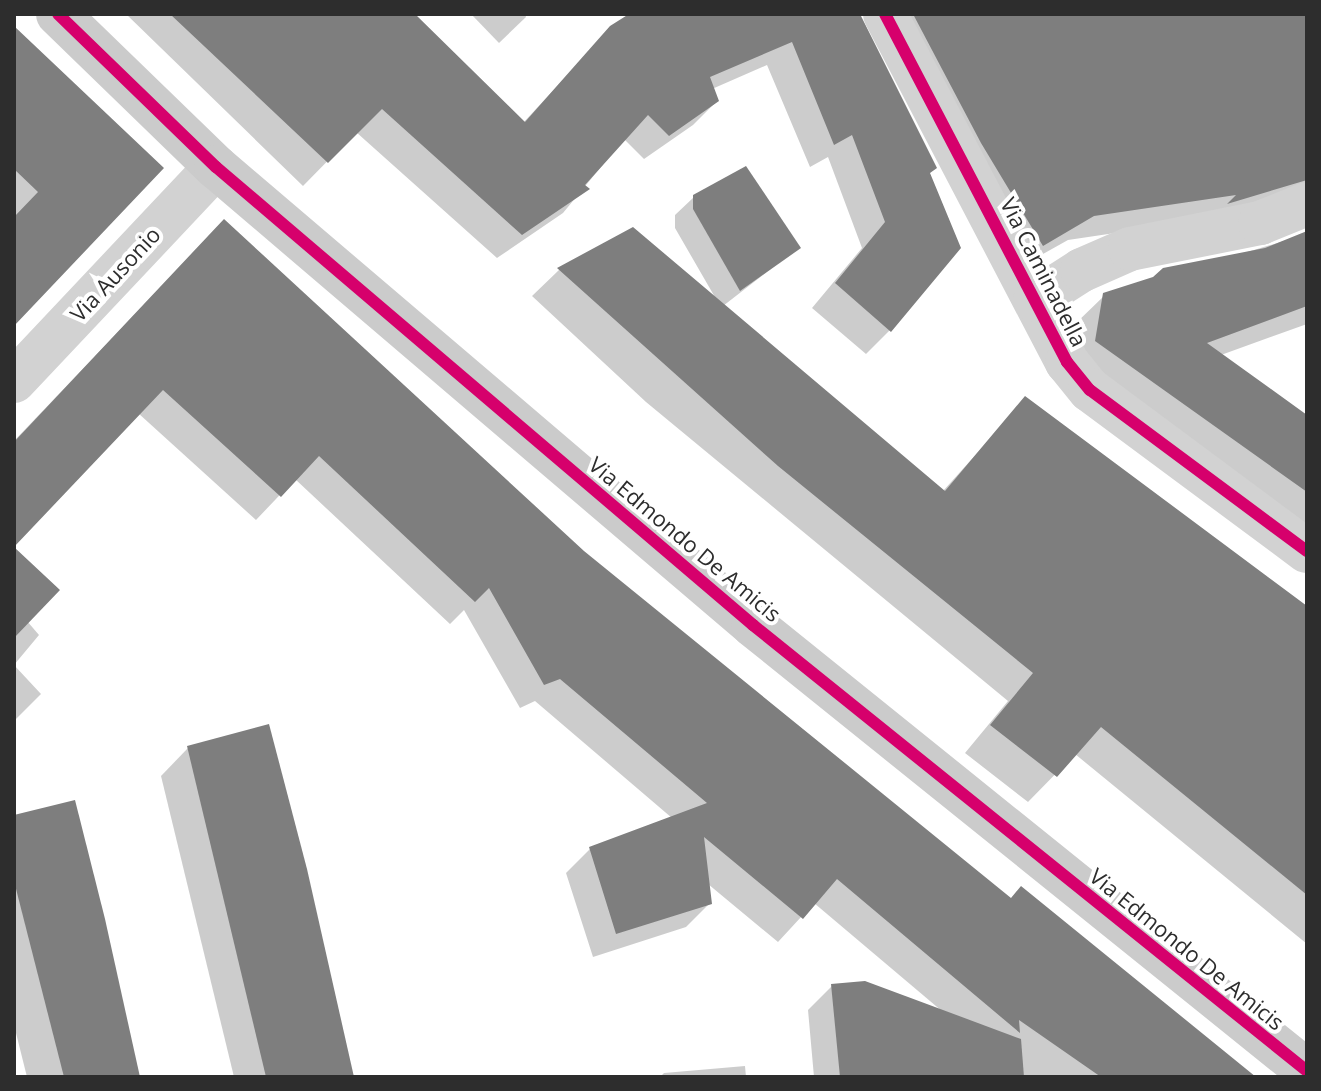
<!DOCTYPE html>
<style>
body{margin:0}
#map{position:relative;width:1321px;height:1091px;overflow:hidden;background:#fff;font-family:"Open Sans",sans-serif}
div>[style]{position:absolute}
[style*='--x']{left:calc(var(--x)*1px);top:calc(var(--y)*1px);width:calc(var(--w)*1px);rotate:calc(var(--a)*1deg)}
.shadow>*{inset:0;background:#0003}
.building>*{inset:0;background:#7e7e7e}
.street>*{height:44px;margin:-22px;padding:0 22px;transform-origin:22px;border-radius:22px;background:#d2d2d2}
.secondary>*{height:44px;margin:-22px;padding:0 22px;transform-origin:22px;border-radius:22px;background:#cbcbcb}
.cycleway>*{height:12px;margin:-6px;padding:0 6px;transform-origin:6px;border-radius:6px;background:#d6006c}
span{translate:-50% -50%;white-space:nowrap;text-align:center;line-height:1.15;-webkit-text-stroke:8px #fff;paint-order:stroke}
.street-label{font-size:22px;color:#2d2d2d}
.frame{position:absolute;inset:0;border:16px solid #2d2d2d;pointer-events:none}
</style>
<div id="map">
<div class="shadow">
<i style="clip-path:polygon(126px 14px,412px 14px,523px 123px,611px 28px,633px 14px,861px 14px,861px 25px,928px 174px,890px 330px,866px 354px,812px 308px,862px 248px,828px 157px,810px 167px,767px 65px,712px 89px,717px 101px,693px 125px,644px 159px,624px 139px,563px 213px,497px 258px,356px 132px,303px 186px)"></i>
<i style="clip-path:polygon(471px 14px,525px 14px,526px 17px,499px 43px)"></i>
<i style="clip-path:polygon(864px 14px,1307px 14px,1307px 186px,1216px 218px,1068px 240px,1018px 268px)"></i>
<i style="clip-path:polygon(14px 29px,161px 168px,14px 322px)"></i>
<i style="clip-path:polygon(694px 197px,799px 247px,723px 306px,943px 491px,1026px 399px,1307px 609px,1307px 944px,1075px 754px,1028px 802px,965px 753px,1008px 701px,646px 402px,532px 296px,559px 270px,633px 230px,716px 299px,675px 228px,675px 215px)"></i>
<i style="clip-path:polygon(1307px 234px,1307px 324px,1221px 355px,1307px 417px,1307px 543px,1066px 371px,1074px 325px,1105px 295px)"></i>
<i style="clip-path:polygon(200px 246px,1010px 900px,1253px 1077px,814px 1077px,808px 1010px,832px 986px,943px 1012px,814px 903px,778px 942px,708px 884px,710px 903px,686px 927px,593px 957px,566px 873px,590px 849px,672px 818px,535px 701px,520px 708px,464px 610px,450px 624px,295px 479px,256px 520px,138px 413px,14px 544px,14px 441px)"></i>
<i style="clip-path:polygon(14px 549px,27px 621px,39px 635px,14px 665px,41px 694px,14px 721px)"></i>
<i style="clip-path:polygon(188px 748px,350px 1077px,234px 1077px,161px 776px)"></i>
<i style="clip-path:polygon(14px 817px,138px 1077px,27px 1077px,14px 1025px)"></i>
<i style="clip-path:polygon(745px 1066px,746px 1077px,660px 1077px,664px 1073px)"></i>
</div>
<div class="building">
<i style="clip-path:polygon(170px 14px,415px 14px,525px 122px,610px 26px,629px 14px,860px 14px,937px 168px,930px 173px,961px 248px,891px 332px,835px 283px,885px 222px,852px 135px,834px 145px,792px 42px,710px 77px,719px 101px,669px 136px,648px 115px,585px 185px,590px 189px,522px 235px,382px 109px,328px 163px)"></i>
<i style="clip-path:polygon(913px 14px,1307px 14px,1307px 180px,1227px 204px,1236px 195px,1094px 216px,1043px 246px,981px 143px)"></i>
<i style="clip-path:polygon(14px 26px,164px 168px,14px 326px,14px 217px,38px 192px,14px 169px)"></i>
<i style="clip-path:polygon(746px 166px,801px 248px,740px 291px,693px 209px,693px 195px)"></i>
<i style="clip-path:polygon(224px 219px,584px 551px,1011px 898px,1021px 886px,1256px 1077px,1101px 1077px,1019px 1020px,1020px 1033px,837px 879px,803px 919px,704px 837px,712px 904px,616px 934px,589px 847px,707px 803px,560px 679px,544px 685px,489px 588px,475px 602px,319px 456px,281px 497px,163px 390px,14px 547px,60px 590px,14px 638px,14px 442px)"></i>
<i style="clip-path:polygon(633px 227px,945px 491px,1025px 396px,1307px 606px,1307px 895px,1101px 727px,1057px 777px,990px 725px,1033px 673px,778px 466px,557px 268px)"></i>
<i style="clip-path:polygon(1307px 231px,1307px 306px,1207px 343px,1307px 415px,1307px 492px,1095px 341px,1103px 293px,1153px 277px,1163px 268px,1265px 248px)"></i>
<i style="clip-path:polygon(269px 724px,307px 869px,354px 1077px,266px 1077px,187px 746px)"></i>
<i style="clip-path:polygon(75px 800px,105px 919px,140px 1077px,64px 1077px,14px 881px,14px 815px)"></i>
<i style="clip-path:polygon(865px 981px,1021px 1039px,1024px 1077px,840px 1077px,831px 984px)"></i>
</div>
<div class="street">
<i style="--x:885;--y:14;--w:393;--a:62.4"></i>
<i style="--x:1067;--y:362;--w:36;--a:51"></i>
<i style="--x:1090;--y:390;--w:270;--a:36.6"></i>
<i style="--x:1035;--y:300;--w:56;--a:-32.6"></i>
<i style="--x:1082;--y:270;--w:52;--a:-23.6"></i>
<i style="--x:1130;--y:249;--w:133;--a:-11.3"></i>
<i style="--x:1260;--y:223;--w:51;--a:-22"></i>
<i style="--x:14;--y:381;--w:294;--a:-46.7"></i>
</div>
<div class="secondary">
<i style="--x:58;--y:14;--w:220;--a:44.1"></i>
<i style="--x:216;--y:167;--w:706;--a:40.46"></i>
<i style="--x:753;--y:625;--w:711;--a:38.84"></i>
</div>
<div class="cycleway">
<i style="--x:58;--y:14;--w:220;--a:44.1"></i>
<i style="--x:216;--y:167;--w:706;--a:40.46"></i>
<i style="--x:753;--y:625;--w:711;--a:38.84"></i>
<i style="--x:885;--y:14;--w:393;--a:62.4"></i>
<i style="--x:1067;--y:362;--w:36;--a:51"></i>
<i style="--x:1090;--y:390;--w:270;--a:36.6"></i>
</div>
<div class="street-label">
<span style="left:1044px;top:272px;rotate:63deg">Via Caminadella</span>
<span style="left:115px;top:274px;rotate:-47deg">Via Ausonio</span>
<span style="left:685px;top:539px;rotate:40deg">Via Edmondo De Amicis</span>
<span style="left:1187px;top:949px;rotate:39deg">Via Edmondo De Amicis</span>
</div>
<div class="frame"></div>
</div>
